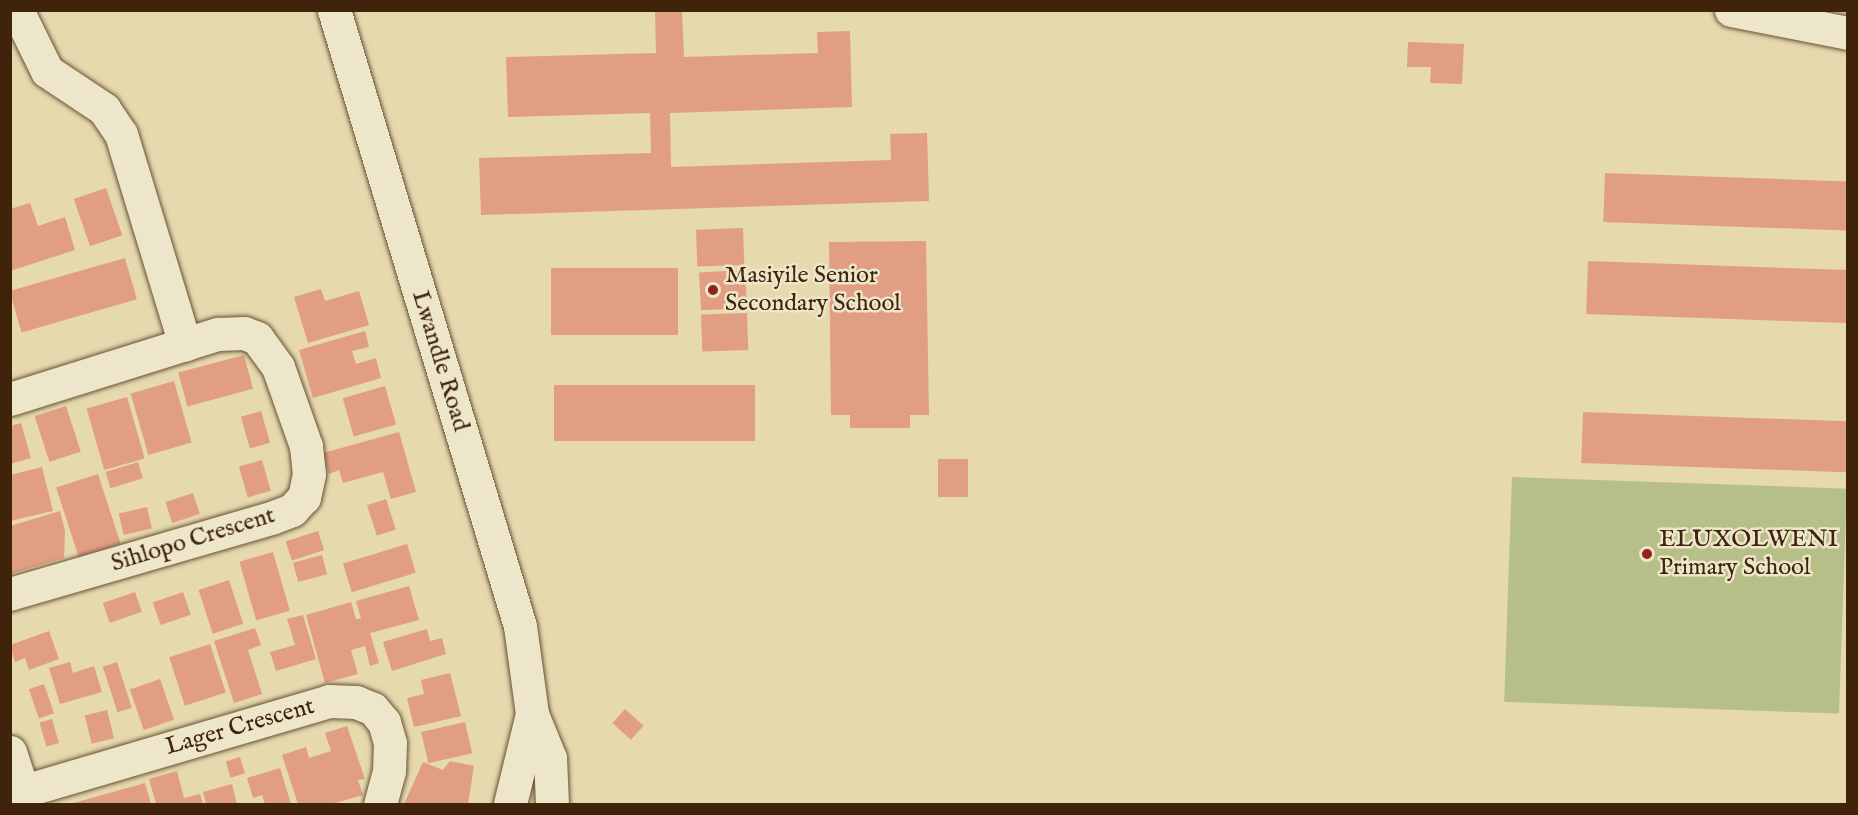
<!DOCTYPE html>
<style>
body{margin:0}
#map{position:relative;width:1858px;height:815px;overflow:hidden;background:#e5d9ad;font-family:"IM FELL English",serif}
div>[style]{position:absolute}
[style*='--x']{left:calc(var(--x)*1px);top:calc(var(--y)*1px);width:calc(var(--w)*1px);rotate:calc(var(--a)*1deg)}
.green>*{inset:0;background:#b7bf88;transform-origin:0 0}
.building>*{inset:0;background:#e29e83;transform-origin:0 0}
.roads{filter:drop-shadow(0 0 2px #685134) drop-shadow(0 0 2px #685134)}
.minor>*{height:33px;margin:-16.5px;padding:0 16.5px;transform-origin:16.5px;border-radius:16.5px;background:#eee6ca}
.dots>*{width:16px;height:16px;translate:-50% -50%;box-sizing:border-box;border:3px solid #eee6ca;border-radius:50%}
span{translate:-50% -50%;white-space:nowrap;text-align:center;line-height:1.15;-webkit-text-stroke:5px #eee6ca;paint-order:stroke}
.poi-label{font-size:24px;color:#3f240b}
.left{translate:0 -50%;text-align:left}
.street-label{font-size:24px;color:#3f240b}
.frame{position:absolute;inset:0;border:12px solid #3f240b;pointer-events:none}
</style>
<div id="map">
<div class="green">
<i style="left:1512px;top:477px;width:335px;height:225px;rotate:2deg"></i>
</div>
<div class="building">
<i style="clip-path:polygon(655px 10px,682px 10px,684px 57px,818px 53px,817px 32px,850px 31px,852px 107px,670px 113px,671px 167px,891px 160px,890px 134px,927px 133px,929px 201px,481px 215px,479px 158px,651px 153px,650px 113px,508px 117px,506px 57px,656px 53px)"></i>
<i style="clip-path:polygon(1408px 42px,1464px 44px,1462px 84px,1430px 83px,1431px 67px,1407px 67px)"></i>
<i style="left:1605px;top:173px;width:243px;height:49px;rotate:2deg"></i>
<i style="left:106px;top:188px;width:50px;height:34px;rotate:71deg"></i>
<i style="clip-path:polygon(30px 203px,38px 226px,65px 217px,75px 250px,10px 271px,10px 209px)"></i>
<i style="left:743px;top:228px;width:37px;height:47px;rotate:88deg"></i>
<i style="clip-path:polygon(926px 241px,929px 415px,910px 415px,910px 428px,850px 428px,850px 415px,831px 415px,829px 242px)"></i>
<i style="left:125px;top:258px;width:43px;height:120px;rotate:74deg"></i>
<i style="left:1588px;top:261px;width:260px;height:53px;rotate:2deg"></i>
<i style="left:678px;top:268px;width:67px;height:127px;rotate:90deg"></i>
<i style="left:745px;top:270px;width:38px;height:46px;rotate:87deg"></i>
<i style="clip-path:polygon(321px 289px,325px 301px,359px 291px,369px 325px,308px 343px,294px 297px)"></i>
<i style="left:747px;top:313px;width:37px;height:46px;rotate:88deg"></i>
<i style="clip-path:polygon(365px 331px,369px 347px,352px 351px,356px 364px,376px 358px,381px 378px,313px 398px,299px 350px)"></i>
<i style="left:244px;top:355px;width:35px;height:68px;rotate:75deg"></i>
<i style="left:174px;top:381px;width:64px;height:45px;rotate:74deg"></i>
<i style="left:755px;top:385px;width:56px;height:201px;rotate:90deg"></i>
<i style="left:385px;top:386px;width:40px;height:44px;rotate:74deg"></i>
<i style="left:127px;top:397px;width:64px;height:42px;rotate:74deg"></i>
<i style="left:66px;top:406px;width:48px;height:33px;rotate:72deg"></i>
<i style="left:261px;top:411px;width:33px;height:21px;rotate:74deg"></i>
<i style="left:1583px;top:412px;width:265px;height:51px;rotate:2deg"></i>
<i style="clip-path:polygon(21px 423px,31px 458px,10px 464px,10px 426px)"></i>
<i style="clip-path:polygon(399px 432px,416px 492px,391px 499px,383px 472px,343px 483px,339px 470px,329px 474px,323px 453px)"></i>
<i style="left:968px;top:459px;width:38px;height:30px;rotate:90deg"></i>
<i style="left:262px;top:460px;width:32px;height:24px;rotate:74deg"></i>
<i style="left:138px;top:462px;width:17px;height:34px;rotate:73deg"></i>
<i style="clip-path:polygon(42px 467px,53px 511px,10px 521px,10px 475px)"></i>
<i style="left:98px;top:474px;width:73px;height:44px;rotate:72deg"></i>
<i style="left:193px;top:493px;width:22px;height:29px;rotate:72deg"></i>
<i style="left:386px;top:499px;width:32px;height:20px;rotate:72deg"></i>
<i style="left:147px;top:507px;width:22px;height:29px;rotate:77deg"></i>
<i style="clip-path:polygon(60px 511px,65px 531px,64px 558px,10px 574px,10px 526px)"></i>
<i style="left:318px;top:531px;width:20px;height:34px;rotate:72deg"></i>
<i style="left:407px;top:544px;width:30px;height:67px;rotate:73deg"></i>
<i style="left:273px;top:552px;width:61px;height:35px;rotate:74deg"></i>
<i style="left:322px;top:555px;width:20px;height:30px;rotate:75deg"></i>
<i style="left:229px;top:580px;width:46px;height:32px;rotate:72deg"></i>
<i style="clip-path:polygon(409px 586px,419px 620px,370px 633px,379px 663px,370px 666px,365px 646px,351px 650px,358px 674px,325px 683px,306px 615px,351px 602px,356px 619px,361px 619px,356px 601px)"></i>
<i style="left:135px;top:592px;width:21px;height:34px;rotate:71deg"></i>
<i style="left:183px;top:592px;width:24px;height:32px;rotate:71deg"></i>
<i style="clip-path:polygon(303px 615px,316px 659px,276px 671px,270px 652px,295px 645px,287px 619px)"></i>
<i style="clip-path:polygon(255px 628px,261px 645px,248px 650px,262px 694px,234px 703px,214px 641px)"></i>
<i style="clip-path:polygon(427px 629px,430px 641px,442px 638px,446px 654px,392px 671px,383px 642px)"></i>
<i style="clip-path:polygon(49px 631px,59px 659px,29px 670px,25px 658px,15px 662px,10px 645px)"></i>
<i style="left:210px;top:644px;width:51px;height:43px;rotate:72deg"></i>
<i style="clip-path:polygon(70px 662px,73px 673px,94px 666px,102px 692px,60px 704px,49px 668px)"></i>
<i style="left:117px;top:662px;width:48px;height:15px;rotate:72deg"></i>
<i style="clip-path:polygon(450px 673px,461px 716px,414px 727px,407px 698px,424px 694px,421px 680px)"></i>
<i style="left:160px;top:679px;width:43px;height:32px;rotate:71deg"></i>
<i style="left:44px;top:684px;width:31px;height:16px;rotate:71deg"></i>
<i style="left:625px;top:709px;width:25px;height:19px;rotate:42deg"></i>
<i style="left:107px;top:710px;width:29px;height:23px;rotate:76deg"></i>
<i style="left:52px;top:719px;width:25px;height:13px;rotate:74deg"></i>
<i style="left:465px;top:722px;width:32px;height:45px;rotate:77deg"></i>
<i style="clip-path:polygon(347px 726px,365px 779px,358px 780px,363px 795px,332px 804px,298px 804px,282px 755px,306px 747px,309px 758px,331px 751px,325px 733px)"></i>
<i style="left:240px;top:757px;width:17px;height:15px;rotate:73deg"></i>
<i style="clip-path:polygon(450px 761px,474px 766px,468px 804px,404px 804px,423px 762px,443px 770px)"></i>
<i style="clip-path:polygon(280px 768px,291px 804px,265px 804px,262px 795px,253px 798px,247px 778px)"></i>
<i style="clip-path:polygon(177px 771px,184px 798px,200px 794px,203px 804px,156px 804px,149px 779px)"></i>
<i style="clip-path:polygon(145px 783px,151px 804px,70px 804px)"></i>
<i style="clip-path:polygon(232px 784px,237px 804px,206px 804px,203px 792px)"></i>
</div>
<div class="roads">
<div class="minor">
<i style="--x:17;--y:10;--w:68;--a:63.8"></i>
<i style="--x:47;--y:71;--w:69;--a:33.7"></i>
<i style="--x:104;--y:109;--w:30;--a:56"></i>
<i style="--x:121;--y:134;--w:220;--a:73.1"></i>
<i style="--x:334;--y:10;--w:643;--a:73.2"></i>
<i style="--x:520;--y:626;--w:89;--a:82.2"></i>
<i style="--x:532;--y:714;--w:48;--a:67.8"></i>
<i style="--x:550;--y:758;--w:46;--a:87.5"></i>
<i style="--x:1731;--y:10;--w:119;--a:11.1"></i>
<i style="--x:10;--y:399;--w:218;--a:-17.4"></i>
<i style="--x:218;--y:334;--w:26;--a:-2"></i>
<i style="--x:244;--y:333;--w:14;--a:21"></i>
<i style="--x:257;--y:338;--w:36;--a:54"></i>
<i style="--x:278;--y:367;--w:84;--a:70.5"></i>
<i style="--x:306;--y:446;--w:28;--a:84"></i>
<i style="--x:309;--y:474;--w:24;--a:102"></i>
<i style="--x:304;--y:497;--w:18;--a:133"></i>
<i style="--x:292;--y:510;--w:22;--a:159"></i>
<i style="--x:271;--y:518;--w:272;--a:163.8"></i>
<i style="--x:10;--y:752;--w:55;--a:71.9"></i>
<i style="--x:10;--y:795;--w:333;--a:-16.4"></i>
<i style="--x:329;--y:701;--w:27;--a:2"></i>
<i style="--x:356;--y:702;--w:18;--a:22"></i>
<i style="--x:373;--y:709;--w:17;--a:50"></i>
<i style="--x:384;--y:722;--w:22;--a:74"></i>
<i style="--x:390;--y:743;--w:28;--a:92"></i>
<i style="--x:389;--y:771;--w:34;--a:105"></i>
<i style="--x:510;--y:804;--w:93;--a:-76.3"></i>
</div>
</div>
<div class="dots">
<i style="left:713px;top:290px;background:#8f2418"></i>
<i style="left:1647px;top:554px;background:#8f2418"></i>
</div>
<div class="poi-label">
<span class="left" style="left:725px;top:290px">Masiyile Senior<br>Secondary School</span>
<span class="left" style="left:1659px;top:554px">ELUXOLWENI<br>Primary School</span>
</div>
<div class="street-label">
<span style="left:440px;top:361px;rotate:73deg">Lwandle Road</span>
<span style="left:193px;top:540px;rotate:-17deg">Sihlopo Crescent</span>
<span style="left:240px;top:727px;rotate:-16deg">Lager Crescent</span>
</div>
<div class="frame"></div>
</div>
